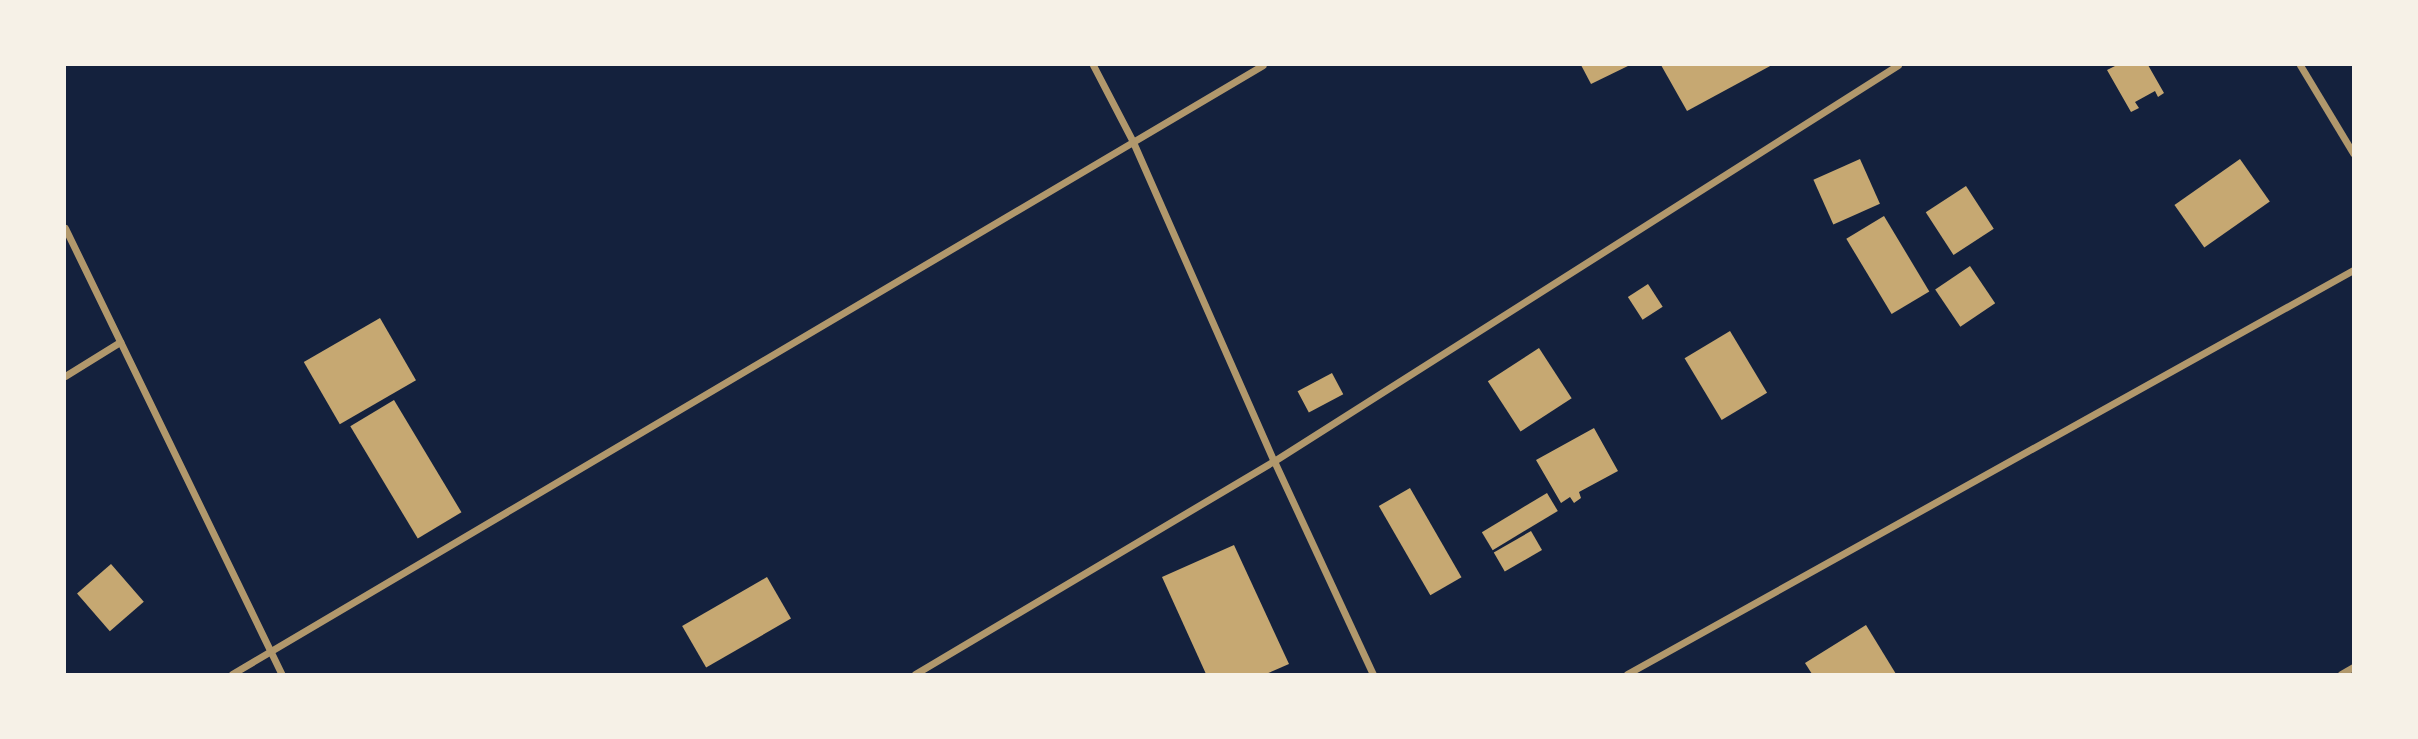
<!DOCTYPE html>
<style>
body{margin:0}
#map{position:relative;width:2418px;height:739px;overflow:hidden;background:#14213d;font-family:"Noto Sans",sans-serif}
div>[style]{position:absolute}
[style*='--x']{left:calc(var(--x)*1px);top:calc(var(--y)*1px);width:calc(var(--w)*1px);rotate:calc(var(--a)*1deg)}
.building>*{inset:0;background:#c6a872;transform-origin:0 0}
.minor>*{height:7px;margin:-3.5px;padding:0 3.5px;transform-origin:3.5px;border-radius:3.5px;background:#b1986c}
span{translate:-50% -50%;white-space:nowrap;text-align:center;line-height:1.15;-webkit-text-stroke:6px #f6f1e7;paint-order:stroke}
.frame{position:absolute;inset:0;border:66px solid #f6f1e7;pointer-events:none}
</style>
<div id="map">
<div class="building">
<i style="clip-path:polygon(1581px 65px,1630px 65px,1591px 84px)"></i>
<i style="clip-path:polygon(1661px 65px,1772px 65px,1687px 111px)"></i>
<i style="clip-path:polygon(2117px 65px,2148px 65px,2164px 93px,2158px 97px,2155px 91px,2135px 102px,2139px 108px,2131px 112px,2107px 70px)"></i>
<i style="left:1860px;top:159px;width:49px;height:51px;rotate:66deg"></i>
<i style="left:2240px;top:159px;width:52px;height:80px;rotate:55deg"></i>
<i style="left:1966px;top:186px;width:51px;height:48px;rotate:57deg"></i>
<i style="left:1884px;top:216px;width:88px;height:44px;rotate:59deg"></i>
<i style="left:1970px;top:266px;width:45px;height:42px;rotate:56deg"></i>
<i style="left:1648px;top:284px;width:27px;height:24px;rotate:57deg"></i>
<i style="left:380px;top:318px;width:72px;height:88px;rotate:60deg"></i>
<i style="left:1730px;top:331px;width:72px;height:53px;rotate:59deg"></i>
<i style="left:1539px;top:348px;width:60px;height:61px;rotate:57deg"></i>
<i style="left:1332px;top:373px;width:24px;height:39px;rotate:62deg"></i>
<i style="left:394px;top:400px;width:131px;height:51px;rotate:59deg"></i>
<i style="clip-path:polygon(1594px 428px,1618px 471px,1579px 492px,1581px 498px,1574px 503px,1570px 497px,1561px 503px,1536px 460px)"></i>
<i style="left:1410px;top:488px;width:103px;height:36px;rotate:60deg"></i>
<i style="left:1547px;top:493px;width:21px;height:76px;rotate:59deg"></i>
<i style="left:1531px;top:531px;width:22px;height:43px;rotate:60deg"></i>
<i style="clip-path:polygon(1234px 545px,1289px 664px,1266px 674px,1206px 674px,1162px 577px)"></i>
<i style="left:111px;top:564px;width:50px;height:45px;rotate:49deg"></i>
<i style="left:767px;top:577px;width:48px;height:98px;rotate:60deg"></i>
<i style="clip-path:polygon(1866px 625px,1896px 674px,1812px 674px,1805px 663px)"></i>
</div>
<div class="minor">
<i style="--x:1093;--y:65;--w:87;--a:62.5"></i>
<i style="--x:1133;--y:142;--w:349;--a:66.2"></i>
<i style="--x:1274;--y:461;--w:235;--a:65.1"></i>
<i style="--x:2300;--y:65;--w:103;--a:58.9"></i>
<i style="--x:65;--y:228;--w:496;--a:64.1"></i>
<i style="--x:65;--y:376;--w:65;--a:-31.7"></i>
<i style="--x:232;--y:674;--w:1197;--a:-30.57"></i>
<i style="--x:915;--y:674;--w:417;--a:-30.7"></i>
<i style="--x:1274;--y:461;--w:739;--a:-32.4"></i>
<i style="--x:1627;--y:674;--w:831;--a:-29.09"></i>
<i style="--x:2341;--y:674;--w:14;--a:-30"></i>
</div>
<div class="frame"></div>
</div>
